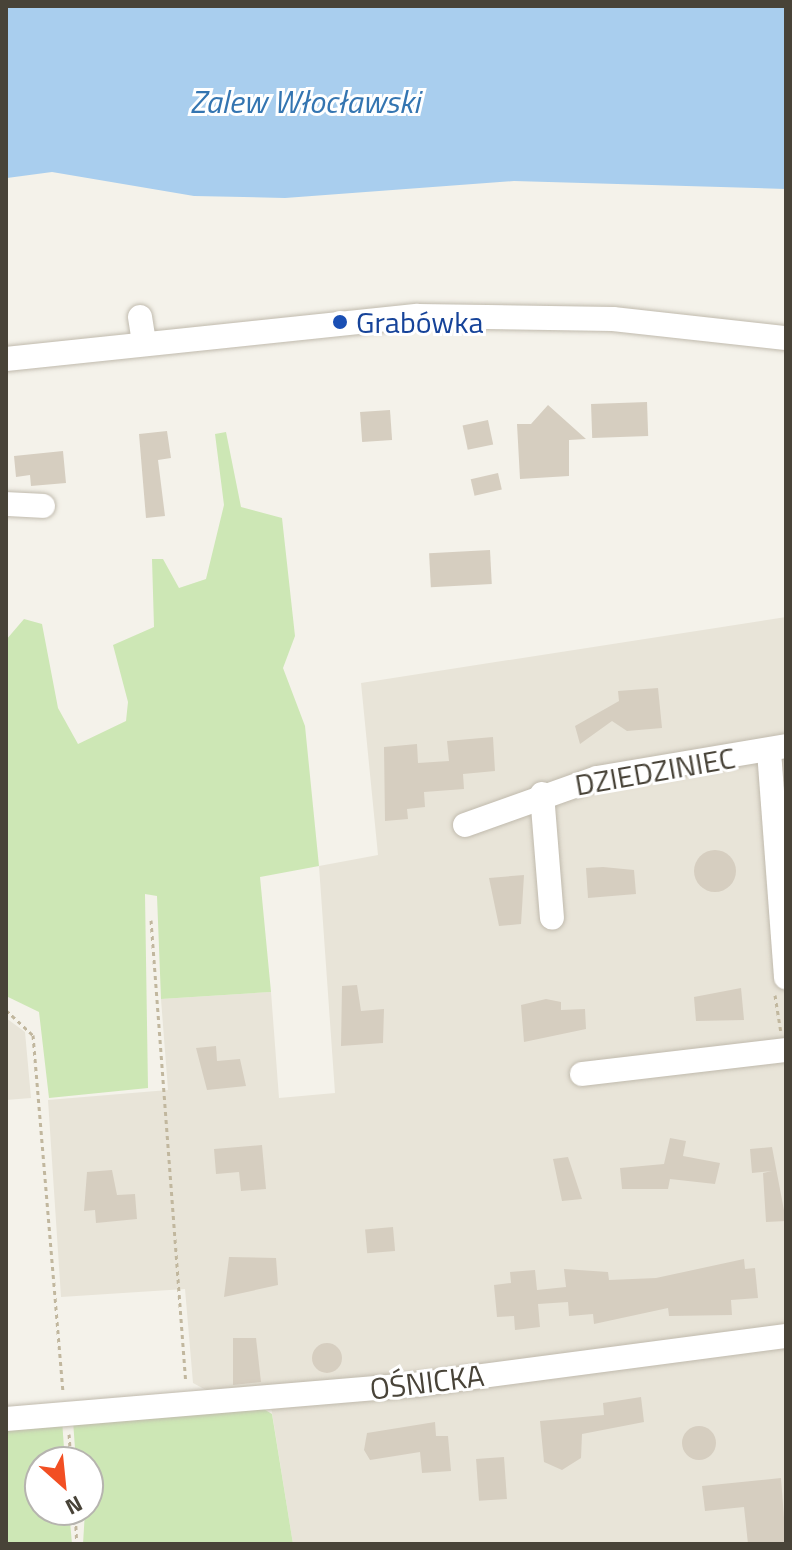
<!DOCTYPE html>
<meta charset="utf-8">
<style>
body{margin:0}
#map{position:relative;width:792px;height:1550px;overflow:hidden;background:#f4f2ea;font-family:"Titillium Web",sans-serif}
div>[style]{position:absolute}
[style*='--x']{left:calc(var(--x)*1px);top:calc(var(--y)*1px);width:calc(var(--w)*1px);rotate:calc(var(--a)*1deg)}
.residential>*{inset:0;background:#e8e4d8}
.green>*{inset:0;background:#cde7b5}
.water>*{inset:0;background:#a9ceee}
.building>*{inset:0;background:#d6cec0;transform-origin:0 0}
.round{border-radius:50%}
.path>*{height:3px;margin-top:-1.5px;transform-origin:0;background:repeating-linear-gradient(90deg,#c1b79e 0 4px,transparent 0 8px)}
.roads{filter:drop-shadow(0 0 2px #c0baad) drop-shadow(0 0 2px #c0baad)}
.minor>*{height:24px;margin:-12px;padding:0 12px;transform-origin:12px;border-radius:12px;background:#fff}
.dots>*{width:22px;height:22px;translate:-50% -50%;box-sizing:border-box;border:4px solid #fff;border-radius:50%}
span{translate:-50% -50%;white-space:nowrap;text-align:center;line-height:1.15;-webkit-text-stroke:6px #fff;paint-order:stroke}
.transit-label{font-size:30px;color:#164399}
.left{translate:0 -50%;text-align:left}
.street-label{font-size:30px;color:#484338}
.water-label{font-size:32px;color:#3475b1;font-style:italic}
.frame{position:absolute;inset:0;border:8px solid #484338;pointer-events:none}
.north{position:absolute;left:24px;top:1446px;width:80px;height:80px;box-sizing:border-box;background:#fff;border:2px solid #b6b4af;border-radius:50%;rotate:153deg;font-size:22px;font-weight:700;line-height:32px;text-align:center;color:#484338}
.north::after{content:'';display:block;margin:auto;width:28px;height:36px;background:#f24f23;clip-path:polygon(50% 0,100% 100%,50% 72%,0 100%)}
</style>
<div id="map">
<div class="residential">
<i style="clip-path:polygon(786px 617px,786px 1544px,293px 1544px,269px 1394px,221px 1398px,193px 1383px,185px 1289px,61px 1297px,48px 1100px,168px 1090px,161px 999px,271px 992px,279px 1098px,335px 1093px,319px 866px,378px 855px,361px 683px)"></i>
<i style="clip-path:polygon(6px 1018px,25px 1032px,31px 1098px,6px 1100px)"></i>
</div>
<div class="green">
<i style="clip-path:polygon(226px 432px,241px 507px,282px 518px,295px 636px,283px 668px,305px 726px,319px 866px,260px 877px,271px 992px,161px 999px,157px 896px,145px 894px,148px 1088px,49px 1098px,39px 1012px,6px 996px,6px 640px,24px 619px,42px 624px,58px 708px,78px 744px,126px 721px,128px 702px,113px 645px,154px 627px,152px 559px,163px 559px,179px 588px,206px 579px,224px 505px,215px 434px)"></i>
<i style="clip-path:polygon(262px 1408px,272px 1414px,293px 1544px,83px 1544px,88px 1462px,76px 1462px,73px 1421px)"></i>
<i style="clip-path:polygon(62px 1420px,65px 1462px,40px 1462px,40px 1510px,69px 1510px,72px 1544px,6px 1544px,6px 1423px)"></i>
</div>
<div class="water">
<i style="clip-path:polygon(6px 6px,786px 6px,786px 189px,514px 181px,285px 198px,194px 196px,52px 172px,7px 178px)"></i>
</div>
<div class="building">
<i style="left:647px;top:402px;width:34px;height:56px;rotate:88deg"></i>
<i style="clip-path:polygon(548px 405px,586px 439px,569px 440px,569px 476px,520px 479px,517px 424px,531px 424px)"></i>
<i style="left:390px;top:410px;width:30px;height:30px;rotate:86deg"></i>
<i style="left:488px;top:420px;width:25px;height:26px;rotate:78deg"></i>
<i style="clip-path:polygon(167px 431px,171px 458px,158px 460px,165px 516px,146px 518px,139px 434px)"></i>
<i style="clip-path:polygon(63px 451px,66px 483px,31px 486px,30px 475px,16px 477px,14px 456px)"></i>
<i style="left:498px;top:473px;width:17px;height:28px;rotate:77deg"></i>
<i style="left:490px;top:550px;width:34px;height:61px;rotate:87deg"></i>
<i style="clip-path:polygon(658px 688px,662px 728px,627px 731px,612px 721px,580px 744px,575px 726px,619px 701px,618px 691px)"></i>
<i style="clip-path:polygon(493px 737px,495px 771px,463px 774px,464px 789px,424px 792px,425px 807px,407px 809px,408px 819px,385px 821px,384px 747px,417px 744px,418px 763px,449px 761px,447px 741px)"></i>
<i class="round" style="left:694px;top:850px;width:42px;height:42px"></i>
<i style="clip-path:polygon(603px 867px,634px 870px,636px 894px,588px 898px,586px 868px)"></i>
<i style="clip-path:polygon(524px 875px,521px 924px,499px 926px,489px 878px)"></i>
<i style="clip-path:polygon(357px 985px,361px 1011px,384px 1009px,383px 1043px,341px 1046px,342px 986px)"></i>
<i style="clip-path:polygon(741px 988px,744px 1020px,696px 1021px,694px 997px)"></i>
<i style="clip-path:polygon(546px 999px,561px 1002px,561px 1010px,585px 1009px,586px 1029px,524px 1042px,521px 1005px)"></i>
<i style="clip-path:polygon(216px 1046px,217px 1061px,240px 1059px,246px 1086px,207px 1090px,196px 1048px)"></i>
<i style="clip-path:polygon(670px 1138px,686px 1141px,683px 1156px,720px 1163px,715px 1184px,670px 1179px,668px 1189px,622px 1189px,620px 1168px,664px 1164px)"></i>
<i style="clip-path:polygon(262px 1145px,266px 1189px,241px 1191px,239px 1172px,216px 1174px,214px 1149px)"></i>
<i style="clip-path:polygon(772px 1147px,786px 1221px,766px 1222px,763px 1173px,772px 1171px,752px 1173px,750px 1149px)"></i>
<i style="clip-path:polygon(568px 1157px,582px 1199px,562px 1201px,553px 1159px)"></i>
<i style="clip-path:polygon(112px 1170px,117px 1195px,135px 1194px,137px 1219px,96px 1223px,95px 1210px,84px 1211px,87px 1172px)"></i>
<i style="left:393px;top:1227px;width:24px;height:28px;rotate:85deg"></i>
<i style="clip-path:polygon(229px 1257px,276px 1258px,278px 1285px,224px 1297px)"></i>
<i style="clip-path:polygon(744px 1259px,745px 1269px,755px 1268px,758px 1298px,731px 1300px,732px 1315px,669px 1316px,668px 1308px,594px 1324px,593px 1314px,569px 1316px,568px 1302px,538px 1304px,540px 1327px,515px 1330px,514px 1316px,497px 1317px,494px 1285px,511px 1283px,510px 1272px,535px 1270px,537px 1290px,566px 1287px,564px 1269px,608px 1272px,609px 1280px,656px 1278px)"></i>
<i style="clip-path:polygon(233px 1338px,256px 1338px,261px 1382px,233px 1385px)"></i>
<i class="round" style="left:312px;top:1343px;width:30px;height:30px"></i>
<i style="clip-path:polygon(641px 1397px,644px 1422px,582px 1434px,581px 1458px,562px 1470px,544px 1462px,540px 1421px,604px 1415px,603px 1403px)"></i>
<i style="clip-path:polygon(435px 1422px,436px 1436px,448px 1436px,451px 1471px,422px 1473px,420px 1452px,370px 1460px,364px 1450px,367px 1433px)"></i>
<i class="round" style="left:682px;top:1426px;width:34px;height:34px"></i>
<i style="left:504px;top:1457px;width:42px;height:28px;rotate:86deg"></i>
<i style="clip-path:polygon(781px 1478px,786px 1544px,748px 1544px,744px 1507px,705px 1511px,702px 1486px)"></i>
</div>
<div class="path">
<i style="--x:151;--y:920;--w:462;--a:85.7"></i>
<i style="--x:775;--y:995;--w:36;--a:81"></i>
<i style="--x:6;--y:1010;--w:37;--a:43"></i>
<i style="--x:33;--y:1035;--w:357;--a:85.2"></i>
<i style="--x:69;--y:1434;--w:28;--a:86"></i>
<i style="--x:75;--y:1510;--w:34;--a:87"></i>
</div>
<div class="roads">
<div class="minor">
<i style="--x:140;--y:317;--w:26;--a:81"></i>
<i style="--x:6;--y:359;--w:414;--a:-6"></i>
<i style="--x:418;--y:316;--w:195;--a:0.9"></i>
<i style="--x:613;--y:319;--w:174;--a:6.3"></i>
<i style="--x:6;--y:504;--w:37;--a:3"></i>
<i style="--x:769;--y:751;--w:227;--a:85.7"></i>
<i style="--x:542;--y:794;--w:124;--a:85.4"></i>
<i style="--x:465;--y:825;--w:140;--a:-19.6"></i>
<i style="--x:597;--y:778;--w:192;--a:-9.6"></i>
<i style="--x:582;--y:1074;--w:205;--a:-6.7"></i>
<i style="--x:6;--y:1419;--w:416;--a:-4.8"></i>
<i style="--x:421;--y:1384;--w:368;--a:-7.5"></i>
</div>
</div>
<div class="dots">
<i style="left:340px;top:322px;background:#1a4fb4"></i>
</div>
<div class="transit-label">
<span class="left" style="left:356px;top:322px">Grabówka</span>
</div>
<div class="street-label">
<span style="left:655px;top:771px;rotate:-10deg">DZIEDZINIEC</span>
<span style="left:427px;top:1382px;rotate:-7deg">OŚNICKA</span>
</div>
<div class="water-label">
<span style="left:305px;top:101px">Zalew Włocławski</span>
</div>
<div class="frame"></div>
<div class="north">N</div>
</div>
